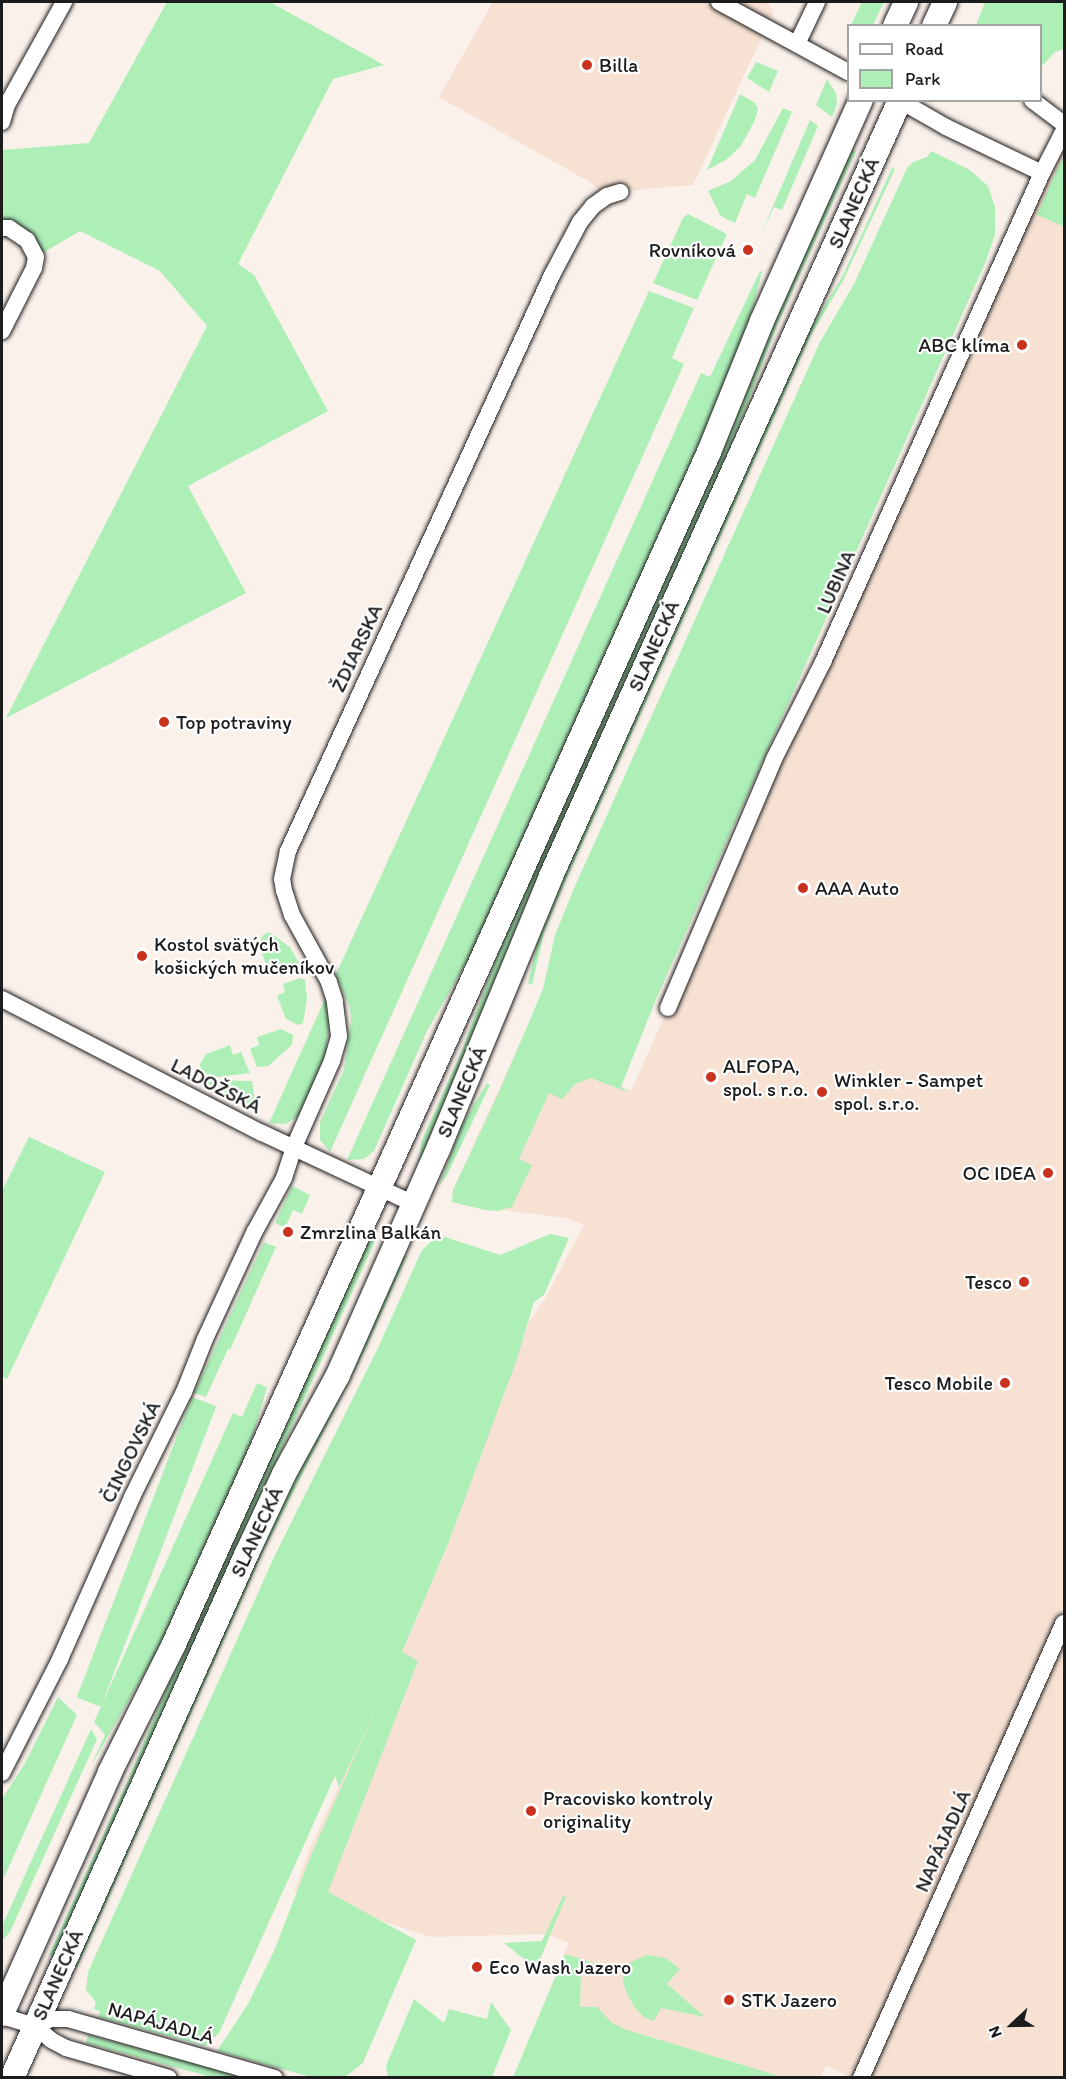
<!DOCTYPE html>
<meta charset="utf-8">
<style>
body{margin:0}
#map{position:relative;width:1066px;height:2079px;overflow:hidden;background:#fbf1eb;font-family:Itim,sans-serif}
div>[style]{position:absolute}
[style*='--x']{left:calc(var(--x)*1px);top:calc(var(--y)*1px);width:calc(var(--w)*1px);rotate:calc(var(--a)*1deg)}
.built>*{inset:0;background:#f6e1d3}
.green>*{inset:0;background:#aeefb8;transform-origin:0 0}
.roads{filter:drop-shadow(0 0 2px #1c1c1c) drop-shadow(0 0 2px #1c1c1c)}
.street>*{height:16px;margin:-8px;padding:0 8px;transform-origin:8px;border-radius:8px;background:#fff}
.secondary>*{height:24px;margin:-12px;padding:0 12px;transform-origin:12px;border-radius:12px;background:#fff}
.dots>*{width:16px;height:16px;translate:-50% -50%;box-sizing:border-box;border:3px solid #fff;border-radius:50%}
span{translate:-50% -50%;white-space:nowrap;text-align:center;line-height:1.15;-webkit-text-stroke:4.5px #fff;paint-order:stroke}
.poi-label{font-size:20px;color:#1c1c1c}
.left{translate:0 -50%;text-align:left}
.right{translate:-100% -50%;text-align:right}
.street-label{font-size:20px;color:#1c1c1c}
.frame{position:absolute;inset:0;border:3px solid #1c1c1c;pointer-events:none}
.legend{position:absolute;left:847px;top:24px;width:195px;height:78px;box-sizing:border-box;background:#fff;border:2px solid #a4a4a4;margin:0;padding:8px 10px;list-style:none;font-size:18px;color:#1c1c1c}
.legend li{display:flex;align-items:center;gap:12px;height:30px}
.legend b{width:30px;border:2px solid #a4a4a4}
.north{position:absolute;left:982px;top:1995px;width:60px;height:60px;-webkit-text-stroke:4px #fff;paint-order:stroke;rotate:248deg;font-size:16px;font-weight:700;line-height:24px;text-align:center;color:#1c1c1c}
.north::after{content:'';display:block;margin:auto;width:21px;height:27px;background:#1c1c1c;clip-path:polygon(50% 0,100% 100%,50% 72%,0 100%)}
</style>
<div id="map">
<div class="built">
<i style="clip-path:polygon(493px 2px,768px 2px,773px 13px,693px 185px,643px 189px,607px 196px,588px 181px,439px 97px)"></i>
<i style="clip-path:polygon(1064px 130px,1064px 2077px,849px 2077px,826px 2065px,821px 2077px,752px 2077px,608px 2035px,552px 1985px,569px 1943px,546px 1934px,431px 1937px,294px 1892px,310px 1848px,402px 1652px,448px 1544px,529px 1322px,546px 1297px,584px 1225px,566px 1218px,463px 1205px,452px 1202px,453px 1190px,520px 1043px,631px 1091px)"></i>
</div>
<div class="green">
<i style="clip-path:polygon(167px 2px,270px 2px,384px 65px,333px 79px,238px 264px,254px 275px,328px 411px,188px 486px,246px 593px,6px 718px,207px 326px,160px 271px,80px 231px,36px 257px,2px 228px,2px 150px,89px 143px)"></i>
<i style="clip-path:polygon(862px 2px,884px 2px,873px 25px,851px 25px)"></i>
<i style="clip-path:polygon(985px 2px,1064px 2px,1064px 49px,1055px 52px,1041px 67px,1040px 26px,976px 25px)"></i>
<i style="clip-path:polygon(756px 62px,778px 71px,769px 92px,747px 78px)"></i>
<i style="clip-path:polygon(827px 79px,836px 93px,837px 104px,832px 117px,816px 105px)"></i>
<i style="clip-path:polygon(740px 94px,755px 103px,758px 109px,755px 120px,741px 146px,726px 160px,707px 170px)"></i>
<i style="clip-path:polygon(783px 108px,792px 112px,755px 198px,747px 194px,735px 223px,726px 219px,720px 215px,708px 191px,731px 181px,755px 160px)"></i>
<i style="clip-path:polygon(810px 120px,818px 126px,782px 210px,774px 207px,761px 234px)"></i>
<i style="clip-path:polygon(851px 149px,856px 151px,777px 325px,728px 455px,419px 1162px,421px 1142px,461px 1053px,510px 921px)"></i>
<i style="clip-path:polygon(931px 151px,970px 170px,988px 186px,995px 207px,995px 235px,986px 261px,657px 997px,621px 1087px,630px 1093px,591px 1078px,575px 1084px,562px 1099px,549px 1093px,519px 1159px,532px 1165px,512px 1207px,498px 1211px,485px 1210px,452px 1202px,453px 1190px,500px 1090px,543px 989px,555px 935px,575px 886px,820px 342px,854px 284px,907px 168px,913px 162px,927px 157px)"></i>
<i style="clip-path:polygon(1064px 159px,1064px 223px,1063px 226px,1037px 215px,1058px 167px)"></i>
<i style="clip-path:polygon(892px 168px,895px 169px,844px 279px,810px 337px,565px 882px,544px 932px,532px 985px,528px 983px,540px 930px,561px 880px,806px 336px,842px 277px)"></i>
<i style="clip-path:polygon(688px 214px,727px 234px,697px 300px,653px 283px,683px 218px)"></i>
<i style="clip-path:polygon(760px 271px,762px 272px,749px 324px,699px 447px,474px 949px,427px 1031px,374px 1151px,364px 1159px,347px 1160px,701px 373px,710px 377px)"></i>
<i style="clip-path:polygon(649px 291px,694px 308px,672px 358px,684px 364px,330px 1152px,320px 1140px,320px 1122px,344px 1070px,351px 1021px,350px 1008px,336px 974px)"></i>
<i style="clip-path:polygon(269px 932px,290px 947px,299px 963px,296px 968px,280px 975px,277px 966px,267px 969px,259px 943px,263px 935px)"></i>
<i style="clip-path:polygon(300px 978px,305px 980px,307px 999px,303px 1023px,298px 1025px,286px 1019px,277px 996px,285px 992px,283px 984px)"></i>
<i style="clip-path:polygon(325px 999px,330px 1021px,324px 1063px,298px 1116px,286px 1124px,269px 1123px)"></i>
<i style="clip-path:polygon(281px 1029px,293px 1035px,292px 1045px,268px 1066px,257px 1067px,250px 1049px,259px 1045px,257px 1037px)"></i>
<i style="clip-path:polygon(230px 1045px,233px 1055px,241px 1052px,250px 1073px,218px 1077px,201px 1072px,200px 1064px,206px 1054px)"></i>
<i style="clip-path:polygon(201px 1080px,252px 1081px,256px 1106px,253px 1108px)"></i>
<i style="clip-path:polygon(487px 1083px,490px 1085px,447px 1175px,439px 1186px,462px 1125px)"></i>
<i style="clip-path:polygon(29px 1137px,105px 1172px,7px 1379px,2px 1376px,2px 1191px)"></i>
<i style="clip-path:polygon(292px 1186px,310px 1195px,302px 1214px,293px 1210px,285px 1228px,275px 1223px,270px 1234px)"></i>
<i style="clip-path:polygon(550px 1234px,569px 1238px,544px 1295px,534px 1302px,517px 1359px,448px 1544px,402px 1652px,418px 1661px,328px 1892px,416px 1940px,363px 2063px,345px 2077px,311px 2077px,217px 2051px,248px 2004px,274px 1951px,312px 1853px,376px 1709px,339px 1787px,335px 1776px,219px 2033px,205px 2046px,98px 2017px,100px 2011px,94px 2009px,96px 2002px,86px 1990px,88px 1972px,275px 1555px,377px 1350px,422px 1250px,435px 1238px,445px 1237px,500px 1255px)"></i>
<i style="clip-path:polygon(368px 1238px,375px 1241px,54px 1957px,49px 1955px,128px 1780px,188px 1637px)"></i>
<i style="clip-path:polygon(264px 1242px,276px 1247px,230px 1350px,228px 1349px,206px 1397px,194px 1393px)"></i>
<i style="clip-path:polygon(403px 1255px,407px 1256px,367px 1346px,264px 1550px,77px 1968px,73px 1966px,261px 1548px,323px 1425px)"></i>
<i style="clip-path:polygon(257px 1383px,267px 1387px,248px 1453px,164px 1639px,91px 1766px,105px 1735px,94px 1722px,233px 1413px,242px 1417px)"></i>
<i style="left:192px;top:1397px;width:26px;height:322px;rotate:21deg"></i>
<i style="clip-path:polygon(58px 1697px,77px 1715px,2px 1882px,2px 1799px,24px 1765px)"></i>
<i style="clip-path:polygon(91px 1729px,97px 1739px,10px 1932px,2px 1941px,2px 1926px)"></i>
<i style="clip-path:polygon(563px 1896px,566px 1897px,536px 1969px,504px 1943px,542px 1941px)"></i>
<i style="clip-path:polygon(565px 1954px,601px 1965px,601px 1971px,581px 1970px,580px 2007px,597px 2007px,612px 2023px,624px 2029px,782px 2077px,513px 2077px)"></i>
<i style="clip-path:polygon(647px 1955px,666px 1958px,680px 1969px,667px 1984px,705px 2017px,661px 2008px,654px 2021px,644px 2017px,634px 2007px,625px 1989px,623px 1979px,625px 1970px,629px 1963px)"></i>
<i style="clip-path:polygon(414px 1999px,444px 2023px,449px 2009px,487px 2019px,491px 2002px,511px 2030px,492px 2077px,388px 2077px,386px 2066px)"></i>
<i style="clip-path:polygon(88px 2035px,245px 2077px,211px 2077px,86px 2043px)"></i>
</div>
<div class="roads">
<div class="street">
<i style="--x:719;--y:2;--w:147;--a:28.5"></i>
<i style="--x:797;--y:44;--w:47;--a:-64.5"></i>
<i style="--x:899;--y:100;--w:54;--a:29.9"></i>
<i style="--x:946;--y:127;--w:106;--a:25.6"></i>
<i style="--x:1032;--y:100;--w:40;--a:37"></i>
<i style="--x:2;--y:122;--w:18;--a:-74"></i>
<i style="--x:7;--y:105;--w:118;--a:-61"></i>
<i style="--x:2;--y:228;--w:7;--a:0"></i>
<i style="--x:9;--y:228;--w:22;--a:34"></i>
<i style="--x:27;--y:240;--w:19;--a:62"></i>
<i style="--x:36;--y:257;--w:11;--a:100"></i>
<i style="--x:34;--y:268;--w:71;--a:116.9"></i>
<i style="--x:2;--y:999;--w:292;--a:27.3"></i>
<i style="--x:262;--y:1133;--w:168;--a:25"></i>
<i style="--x:668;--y:1008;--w:271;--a:-66.9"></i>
<i style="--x:774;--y:759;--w:109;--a:-63.2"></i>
<i style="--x:823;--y:662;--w:536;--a:-65.87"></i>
<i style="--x:1042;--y:173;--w:48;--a:-62.9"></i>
<i style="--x:2;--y:1773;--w:128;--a:-63"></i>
<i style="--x:60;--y:1659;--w:177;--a:-66"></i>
<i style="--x:132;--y:1497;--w:117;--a:-63.7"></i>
<i style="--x:184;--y:1392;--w:57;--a:-68.4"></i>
<i style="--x:205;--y:1339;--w:119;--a:-65.2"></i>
<i style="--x:255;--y:1231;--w:60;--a:-61.3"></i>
<i style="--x:284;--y:1178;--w:33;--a:-72"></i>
<i style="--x:294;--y:1147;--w:94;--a:-66.2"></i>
<i style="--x:332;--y:1061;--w:26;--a:-74"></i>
<i style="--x:339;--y:1036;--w:35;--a:-97"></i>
<i style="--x:335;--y:1001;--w:20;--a:-108"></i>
<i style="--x:329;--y:982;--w:77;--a:-118.9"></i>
<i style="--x:292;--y:915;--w:25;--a:-108"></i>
<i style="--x:284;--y:891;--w:12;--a:-99"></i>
<i style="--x:282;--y:879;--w:29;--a:-78"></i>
<i style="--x:288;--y:851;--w:634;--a:-65.38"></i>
<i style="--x:552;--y:275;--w:60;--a:-62.2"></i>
<i style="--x:580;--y:222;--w:21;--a:-51"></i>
<i style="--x:593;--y:206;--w:17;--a:-36"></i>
<i style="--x:607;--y:196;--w:14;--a:-17"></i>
<i style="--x:2;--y:2016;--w:34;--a:17"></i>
<i style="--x:35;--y:2026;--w:21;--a:41"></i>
<i style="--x:51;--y:2040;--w:17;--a:28"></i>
<i style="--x:66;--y:2048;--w:107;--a:16.2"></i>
<i style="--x:35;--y:2026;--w:17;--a:-24"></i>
<i style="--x:51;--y:2019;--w:17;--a:0"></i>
<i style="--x:68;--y:2019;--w:215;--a:15.9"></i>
<i style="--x:861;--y:2078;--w:498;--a:-66"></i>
</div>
<div class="secondary">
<i style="--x:895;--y:26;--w:26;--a:-65"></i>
<i style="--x:934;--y:26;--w:26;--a:-65"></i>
<i style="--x:2;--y:2014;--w:265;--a:-65.9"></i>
<i style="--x:110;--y:1772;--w:143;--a:-63.4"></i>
<i style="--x:174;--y:1644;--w:538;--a:-65.77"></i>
<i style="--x:395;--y:1153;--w:768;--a:-65.87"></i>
<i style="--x:709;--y:452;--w:141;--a:-68"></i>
<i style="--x:762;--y:321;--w:242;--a:-65.9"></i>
<i style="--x:12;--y:2078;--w:575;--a:-65.89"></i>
<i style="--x:247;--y:1553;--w:87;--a:-64.9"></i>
<i style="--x:284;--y:1474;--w:113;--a:-61.4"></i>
<i style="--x:338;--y:1375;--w:249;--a:-66.1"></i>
<i style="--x:439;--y:1147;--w:293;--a:-67.5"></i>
<i style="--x:551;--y:876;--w:851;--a:-65.78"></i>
</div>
</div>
<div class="dots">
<i style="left:587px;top:65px;background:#c8321e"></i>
<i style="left:748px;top:250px;background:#c8321e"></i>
<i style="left:1022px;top:345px;background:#c8321e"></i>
<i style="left:164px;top:722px;background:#c8321e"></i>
<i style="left:803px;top:888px;background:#c8321e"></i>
<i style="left:142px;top:956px;background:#c8321e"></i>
<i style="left:711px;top:1077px;background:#c8321e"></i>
<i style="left:822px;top:1092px;background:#c8321e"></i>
<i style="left:1048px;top:1173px;background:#c8321e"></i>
<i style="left:288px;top:1232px;background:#c8321e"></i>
<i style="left:1024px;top:1282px;background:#c8321e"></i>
<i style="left:1005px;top:1383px;background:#c8321e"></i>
<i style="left:531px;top:1811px;background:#c8321e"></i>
<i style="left:477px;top:1967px;background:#c8321e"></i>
<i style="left:729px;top:2000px;background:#c8321e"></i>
</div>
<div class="poi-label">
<span class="left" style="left:599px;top:65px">Billa</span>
<span class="right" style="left:736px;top:250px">Rovníková</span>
<span class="right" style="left:1010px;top:345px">ABC klíma</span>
<span class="left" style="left:176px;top:722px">Top potraviny</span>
<span class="left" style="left:815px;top:888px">AAA Auto</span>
<span class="left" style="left:154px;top:956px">Kostol svätých<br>košických mučeníkov</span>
<span class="left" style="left:723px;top:1078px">ALFOPA,<br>spol. s r.o.</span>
<span class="left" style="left:834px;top:1092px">Winkler - Sampet<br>spol. s.r.o.</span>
<span class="right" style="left:1036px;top:1173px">OC IDEA</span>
<span class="left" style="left:300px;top:1232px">Zmrzlina Balkán</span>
<span class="right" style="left:1012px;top:1282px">Tesco</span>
<span class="right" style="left:993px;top:1383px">Tesco Mobile</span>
<span class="left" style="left:543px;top:1810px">Pracovisko kontroly<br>originality</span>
<span class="left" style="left:489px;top:1967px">Eco Wash Jazero</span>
<span class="left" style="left:741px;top:2000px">STK Jazero</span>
</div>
<div class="street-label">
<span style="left:854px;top:203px;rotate:-66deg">SLANECKÁ</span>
<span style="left:836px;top:582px;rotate:-66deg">LUBINA</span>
<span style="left:654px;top:646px;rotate:-66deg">SLANECKÁ</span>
<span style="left:357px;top:648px;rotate:-65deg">ŽDIARSKA</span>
<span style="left:216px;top:1086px;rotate:27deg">LADOŽSKÁ</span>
<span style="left:462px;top:1092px;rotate:-67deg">SLANECKÁ</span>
<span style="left:131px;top:1452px;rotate:-64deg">ČINGOVSKÁ</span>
<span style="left:257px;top:1532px;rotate:-65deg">SLANECKÁ</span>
<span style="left:943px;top:1841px;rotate:-66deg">NAPÁJADLÁ</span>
<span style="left:58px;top:1975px;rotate:-66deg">SLANECKÁ</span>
<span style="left:161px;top:2023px;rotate:16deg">NAPÁJADLÁ</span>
</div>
<div class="frame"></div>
<ul class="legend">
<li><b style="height:8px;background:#fff"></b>Road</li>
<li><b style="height:16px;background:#aeefb8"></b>Park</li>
</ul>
<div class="north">N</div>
</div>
